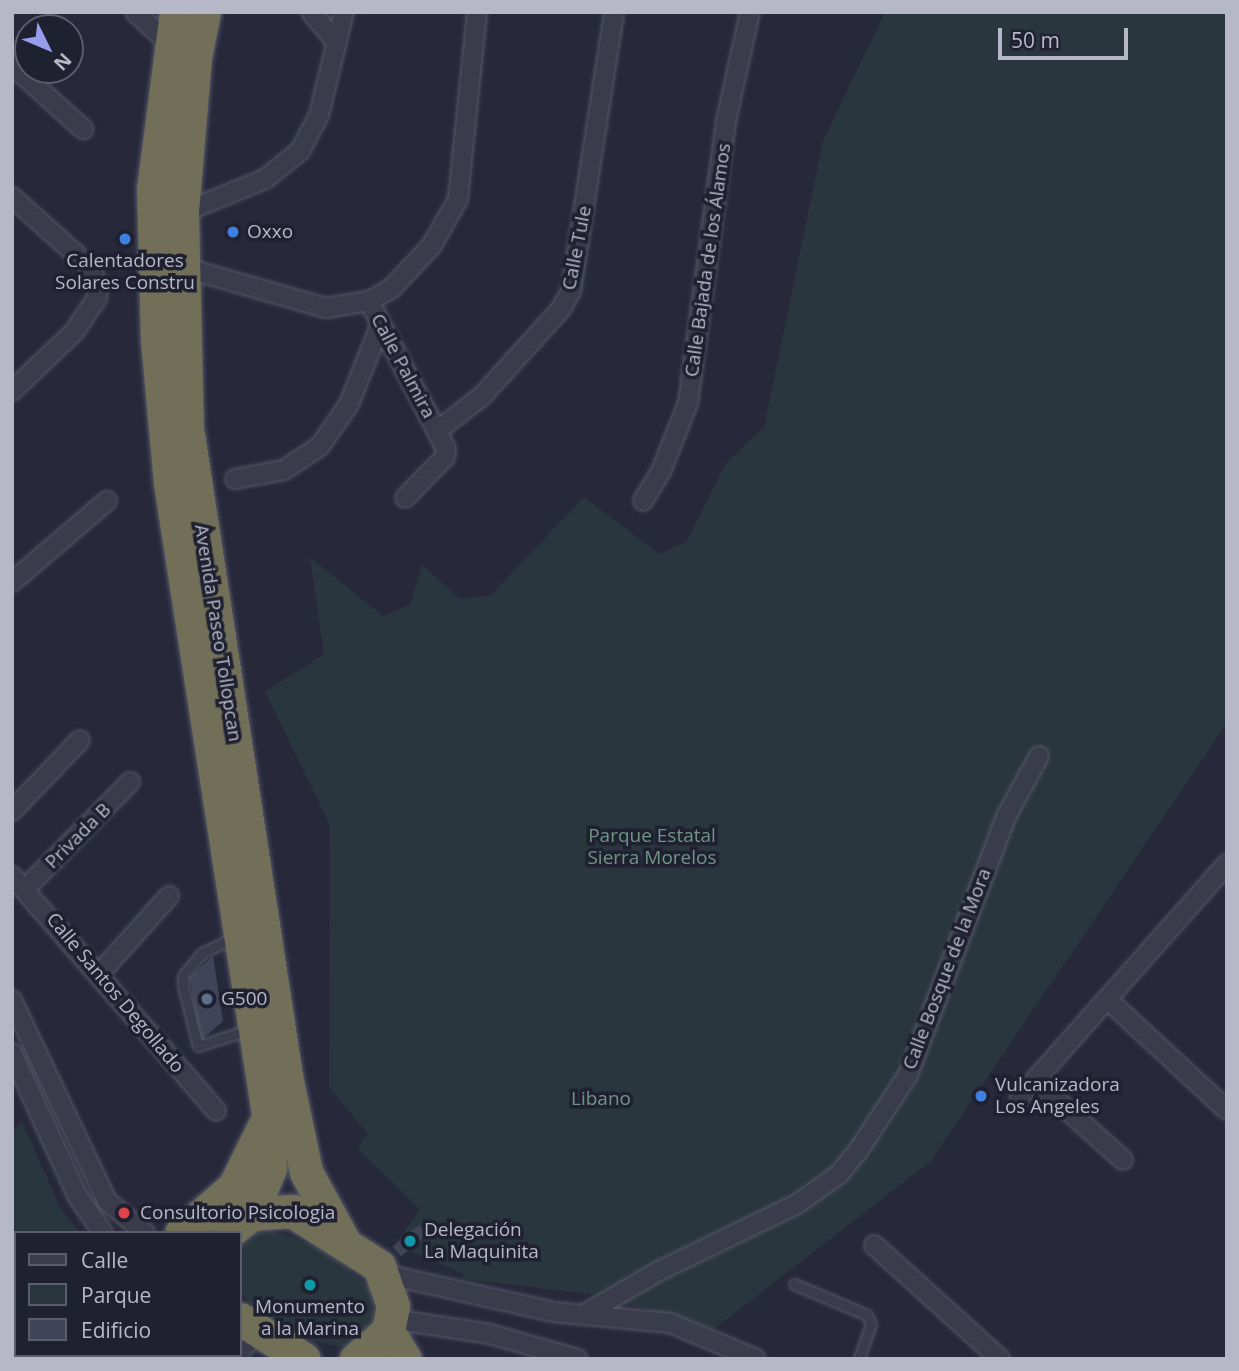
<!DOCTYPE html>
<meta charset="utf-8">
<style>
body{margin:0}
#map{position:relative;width:1239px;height:1371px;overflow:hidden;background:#27293b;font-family:"Open Sans",sans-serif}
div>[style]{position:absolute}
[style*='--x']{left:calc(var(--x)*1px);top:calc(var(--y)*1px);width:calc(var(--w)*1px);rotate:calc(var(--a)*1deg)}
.green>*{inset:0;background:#2a363d}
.building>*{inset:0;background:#414459;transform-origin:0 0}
.roads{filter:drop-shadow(0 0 2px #555767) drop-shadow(0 0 2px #555767)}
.lane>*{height:9px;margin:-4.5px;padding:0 4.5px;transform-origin:4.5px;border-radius:4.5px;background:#3a3c4c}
.street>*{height:18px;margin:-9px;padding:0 9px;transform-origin:9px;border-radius:9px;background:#3a3c4c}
.highway>*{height:33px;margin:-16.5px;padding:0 16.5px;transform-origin:16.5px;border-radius:16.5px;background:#716f58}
.dots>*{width:19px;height:19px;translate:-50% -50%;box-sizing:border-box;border:4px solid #1f2131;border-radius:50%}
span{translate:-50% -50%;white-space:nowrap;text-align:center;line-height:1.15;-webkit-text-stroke:7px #1f2131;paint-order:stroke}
.poi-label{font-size:19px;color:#b6b8c7}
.left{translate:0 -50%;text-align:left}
.street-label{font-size:19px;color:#b6b8c7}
.park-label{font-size:19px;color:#709584}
.frame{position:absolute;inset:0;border:14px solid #b6b8c7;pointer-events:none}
.legend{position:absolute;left:14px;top:1231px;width:228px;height:126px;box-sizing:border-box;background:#1f2131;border:2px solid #5b5d6d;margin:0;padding:9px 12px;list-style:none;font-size:21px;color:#b6b8c7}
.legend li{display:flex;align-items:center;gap:14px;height:35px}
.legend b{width:35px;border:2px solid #5b5d6d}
.north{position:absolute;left:14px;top:14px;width:70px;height:70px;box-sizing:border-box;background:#1f2131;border:2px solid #5b5d6d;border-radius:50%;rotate:133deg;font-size:19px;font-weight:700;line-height:28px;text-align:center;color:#b6b8c7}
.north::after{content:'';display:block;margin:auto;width:24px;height:32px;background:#969dec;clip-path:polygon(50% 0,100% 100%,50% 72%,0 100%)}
.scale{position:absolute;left:998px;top:28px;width:130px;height:32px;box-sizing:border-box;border:4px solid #b6b8c7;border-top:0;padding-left:9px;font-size:21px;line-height:24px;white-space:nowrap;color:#b6b8c7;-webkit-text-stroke:5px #1f2131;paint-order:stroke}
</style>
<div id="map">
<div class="green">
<i style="clip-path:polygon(885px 12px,1227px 12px,1227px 723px,931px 1161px,714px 1329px,590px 1294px,463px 1279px,464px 1274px,395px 1244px,420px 1210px,358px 1149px,367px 1133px,329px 1087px,330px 825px,265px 692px,324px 654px,310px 557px,383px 616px,410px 605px,422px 565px,460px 599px,491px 595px,584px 497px,659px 554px,686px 542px,726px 463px,764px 427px,823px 141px)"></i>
<i style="clip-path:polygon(22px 1122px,61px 1209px,80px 1233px,16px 1233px,16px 1300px,12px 1132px)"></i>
<i style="clip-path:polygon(264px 1228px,319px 1247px,345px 1265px,369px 1287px,377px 1320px,345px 1348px,293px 1336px,267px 1319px,240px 1292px,240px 1240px)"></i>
</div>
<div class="building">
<i style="clip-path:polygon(213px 956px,223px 1021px,199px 1042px,190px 977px)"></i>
<i style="left:419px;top:1225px;width:13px;height:34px;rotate:51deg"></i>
</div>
<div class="roads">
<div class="lane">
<i style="--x:235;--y:937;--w:37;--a:154"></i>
<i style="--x:202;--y:953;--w:30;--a:130"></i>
<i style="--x:183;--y:976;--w:10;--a:90"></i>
<i style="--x:183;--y:986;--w:62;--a:76"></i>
<i style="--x:198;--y:1046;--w:52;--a:-17.7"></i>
<i style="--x:794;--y:1284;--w:79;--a:23"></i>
<i style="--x:867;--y:1315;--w:10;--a:66"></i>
<i style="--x:871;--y:1324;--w:37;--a:109"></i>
</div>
<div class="street">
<i style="--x:135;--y:12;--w:49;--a:42.5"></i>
<i style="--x:311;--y:12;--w:40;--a:50"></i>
<i style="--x:12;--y:65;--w:96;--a:42"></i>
<i style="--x:12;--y:197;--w:105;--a:41.9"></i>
<i style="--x:90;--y:267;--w:20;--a:66"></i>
<i style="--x:98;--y:285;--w:13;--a:94"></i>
<i style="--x:97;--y:298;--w:41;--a:124.1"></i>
<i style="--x:74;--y:332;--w:86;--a:136.4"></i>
<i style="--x:182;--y:213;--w:90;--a:-22.3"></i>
<i style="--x:265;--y:179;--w:45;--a:-38.7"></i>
<i style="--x:300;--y:151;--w:41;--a:-62.2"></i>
<i style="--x:319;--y:115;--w:106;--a:-76.4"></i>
<i style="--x:182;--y:267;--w:150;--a:15.9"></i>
<i style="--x:326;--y:308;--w:44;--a:-9.2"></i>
<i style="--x:369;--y:301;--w:26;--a:-29"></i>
<i style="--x:392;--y:288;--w:59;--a:-47.1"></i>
<i style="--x:432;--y:245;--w:53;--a:-60.5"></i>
<i style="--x:458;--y:199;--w:188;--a:-84.2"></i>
<i style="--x:369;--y:301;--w:167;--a:62.5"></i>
<i style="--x:446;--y:449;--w:8;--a:97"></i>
<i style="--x:445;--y:457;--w:57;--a:134.3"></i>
<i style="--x:437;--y:431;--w:58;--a:-38"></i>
<i style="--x:483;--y:395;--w:116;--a:-47.8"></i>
<i style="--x:561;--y:309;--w:21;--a:-61"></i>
<i style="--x:571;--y:291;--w:282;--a:-81.2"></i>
<i style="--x:235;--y:479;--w:50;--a:-10.4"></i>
<i style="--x:284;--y:470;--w:43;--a:-33.7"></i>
<i style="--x:320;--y:446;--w:51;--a:-55.4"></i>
<i style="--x:349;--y:404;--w:84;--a:-68.3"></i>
<i style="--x:643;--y:501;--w:37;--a:-59"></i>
<i style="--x:662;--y:469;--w:71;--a:-68.5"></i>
<i style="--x:688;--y:403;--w:285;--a:-82.3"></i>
<i style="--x:726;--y:121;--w:112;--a:-77.6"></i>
<i style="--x:12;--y:582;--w:125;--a:-40.5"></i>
<i style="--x:12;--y:811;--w:98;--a:-46.2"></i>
<i style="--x:12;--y:876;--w:311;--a:49"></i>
<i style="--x:25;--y:889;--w:150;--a:-45.5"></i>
<i style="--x:99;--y:974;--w:105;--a:-48.1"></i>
<i style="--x:1107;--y:999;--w:163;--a:42.8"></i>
<i style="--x:12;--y:1000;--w:222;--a:64.7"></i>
<i style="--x:107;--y:1201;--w:50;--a:40.1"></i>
<i style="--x:12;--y:1053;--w:158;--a:65.4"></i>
<i style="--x:78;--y:1197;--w:44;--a:55.2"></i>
<i style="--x:1035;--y:1081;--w:118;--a:41.9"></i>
<i style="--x:1020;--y:1097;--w:312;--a:-48.4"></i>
<i style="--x:874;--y:1245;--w:170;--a:42.1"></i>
<i style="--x:384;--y:1274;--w:174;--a:12.6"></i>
<i style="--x:554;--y:1312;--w:117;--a:5.4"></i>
<i style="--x:670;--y:1323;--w:93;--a:22.7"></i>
<i style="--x:583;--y:1315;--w:88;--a:-30.1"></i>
<i style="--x:659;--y:1271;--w:153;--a:-25.9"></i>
<i style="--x:797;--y:1204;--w:50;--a:-35.3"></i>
<i style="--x:838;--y:1175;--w:31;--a:-50"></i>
<i style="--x:858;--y:1151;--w:91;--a:-56.7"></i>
<i style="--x:908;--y:1075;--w:278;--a:-69.2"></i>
<i style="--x:1007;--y:815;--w:67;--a:-61.5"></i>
<i style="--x:391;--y:1319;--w:100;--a:8.6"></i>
<i style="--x:490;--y:1334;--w:91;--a:15.9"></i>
<i style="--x:240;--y:1352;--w:26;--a:-50"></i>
<i style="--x:15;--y:1359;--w:6;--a:-45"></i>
</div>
<div class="highway">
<i style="--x:176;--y:12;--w:177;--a:97.4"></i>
<i style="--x:153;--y:188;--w:152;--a:88.5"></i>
<i style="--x:157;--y:340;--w:144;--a:84.8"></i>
<i style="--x:170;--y:483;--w:639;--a:81.17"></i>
<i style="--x:268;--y:1114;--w:54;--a:87.9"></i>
<i style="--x:270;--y:1168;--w:50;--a:112.4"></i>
<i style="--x:204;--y:12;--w:46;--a:101.3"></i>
<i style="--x:195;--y:57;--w:157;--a:94.8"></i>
<i style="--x:182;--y:213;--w:215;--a:88.7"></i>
<i style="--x:187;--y:428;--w:656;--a:81.31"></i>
<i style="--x:286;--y:1076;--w:98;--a:78.2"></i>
<i style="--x:306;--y:1172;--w:77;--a:61.4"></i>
<i style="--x:181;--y:1233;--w:70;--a:-41"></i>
<i style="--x:234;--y:1187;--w:68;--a:-63.8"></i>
<i style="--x:227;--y:1233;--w:31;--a:-38"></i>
<i style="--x:251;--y:1214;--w:41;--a:-4.2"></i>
<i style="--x:292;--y:1211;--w:103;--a:32.3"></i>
<i style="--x:379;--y:1266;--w:42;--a:70.7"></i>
<i style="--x:393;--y:1306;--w:25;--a:101"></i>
<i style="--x:388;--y:1331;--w:43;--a:138.8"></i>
<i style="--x:240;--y:1319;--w:75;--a:32"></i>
<i style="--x:388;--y:1331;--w:33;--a:59"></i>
</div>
</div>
<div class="dots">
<i style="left:233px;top:232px;background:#3f7fe0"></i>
<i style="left:125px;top:239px;background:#3f7fe0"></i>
<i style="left:207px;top:999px;background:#5c6f8a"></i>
<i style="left:981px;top:1096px;background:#3f7fe0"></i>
<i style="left:124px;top:1213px;background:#e0444e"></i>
<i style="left:410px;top:1241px;background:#0f9aa8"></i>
<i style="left:310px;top:1285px;background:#0f9aa8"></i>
</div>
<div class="poi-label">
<span class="left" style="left:247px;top:232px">Oxxo</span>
<span style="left:125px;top:272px">Calentadores<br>Solares Constru</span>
<span class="left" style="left:221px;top:999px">G500</span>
<span class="left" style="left:995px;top:1096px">Vulcanizadora<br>Los Angeles</span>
<span class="left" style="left:140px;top:1213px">Consultorio Psicologia</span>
<span class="left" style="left:424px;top:1241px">Delegación<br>La Maquinita</span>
<span style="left:310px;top:1318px">Monumento<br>a la Marina</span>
</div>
<div class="street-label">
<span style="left:577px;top:248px;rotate:-79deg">Calle Tule</span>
<span style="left:708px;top:260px;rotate:-82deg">Calle Bajada de los Álamos</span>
<span style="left:403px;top:366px;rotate:62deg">Calle Palmira</span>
<span style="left:218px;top:633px;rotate:81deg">Avenida Paseo Tollopcan</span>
<span style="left:78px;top:836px;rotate:-45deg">Privada B</span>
<span style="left:947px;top:969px;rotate:-69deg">Calle Bosque de la Mora</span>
<span style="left:115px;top:993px;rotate:50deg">Calle Santos Degollado</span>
</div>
<div class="park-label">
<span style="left:652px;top:847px">Parque Estatal<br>Sierra Morelos</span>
<span style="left:601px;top:1099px">Libano</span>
</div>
<div class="frame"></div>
<ul class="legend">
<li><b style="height:9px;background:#3a3c4c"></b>Calle</li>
<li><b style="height:19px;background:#2a363d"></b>Parque</li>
<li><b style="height:19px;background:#414459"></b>Edificio</li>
</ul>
<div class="north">N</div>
<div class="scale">50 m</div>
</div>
